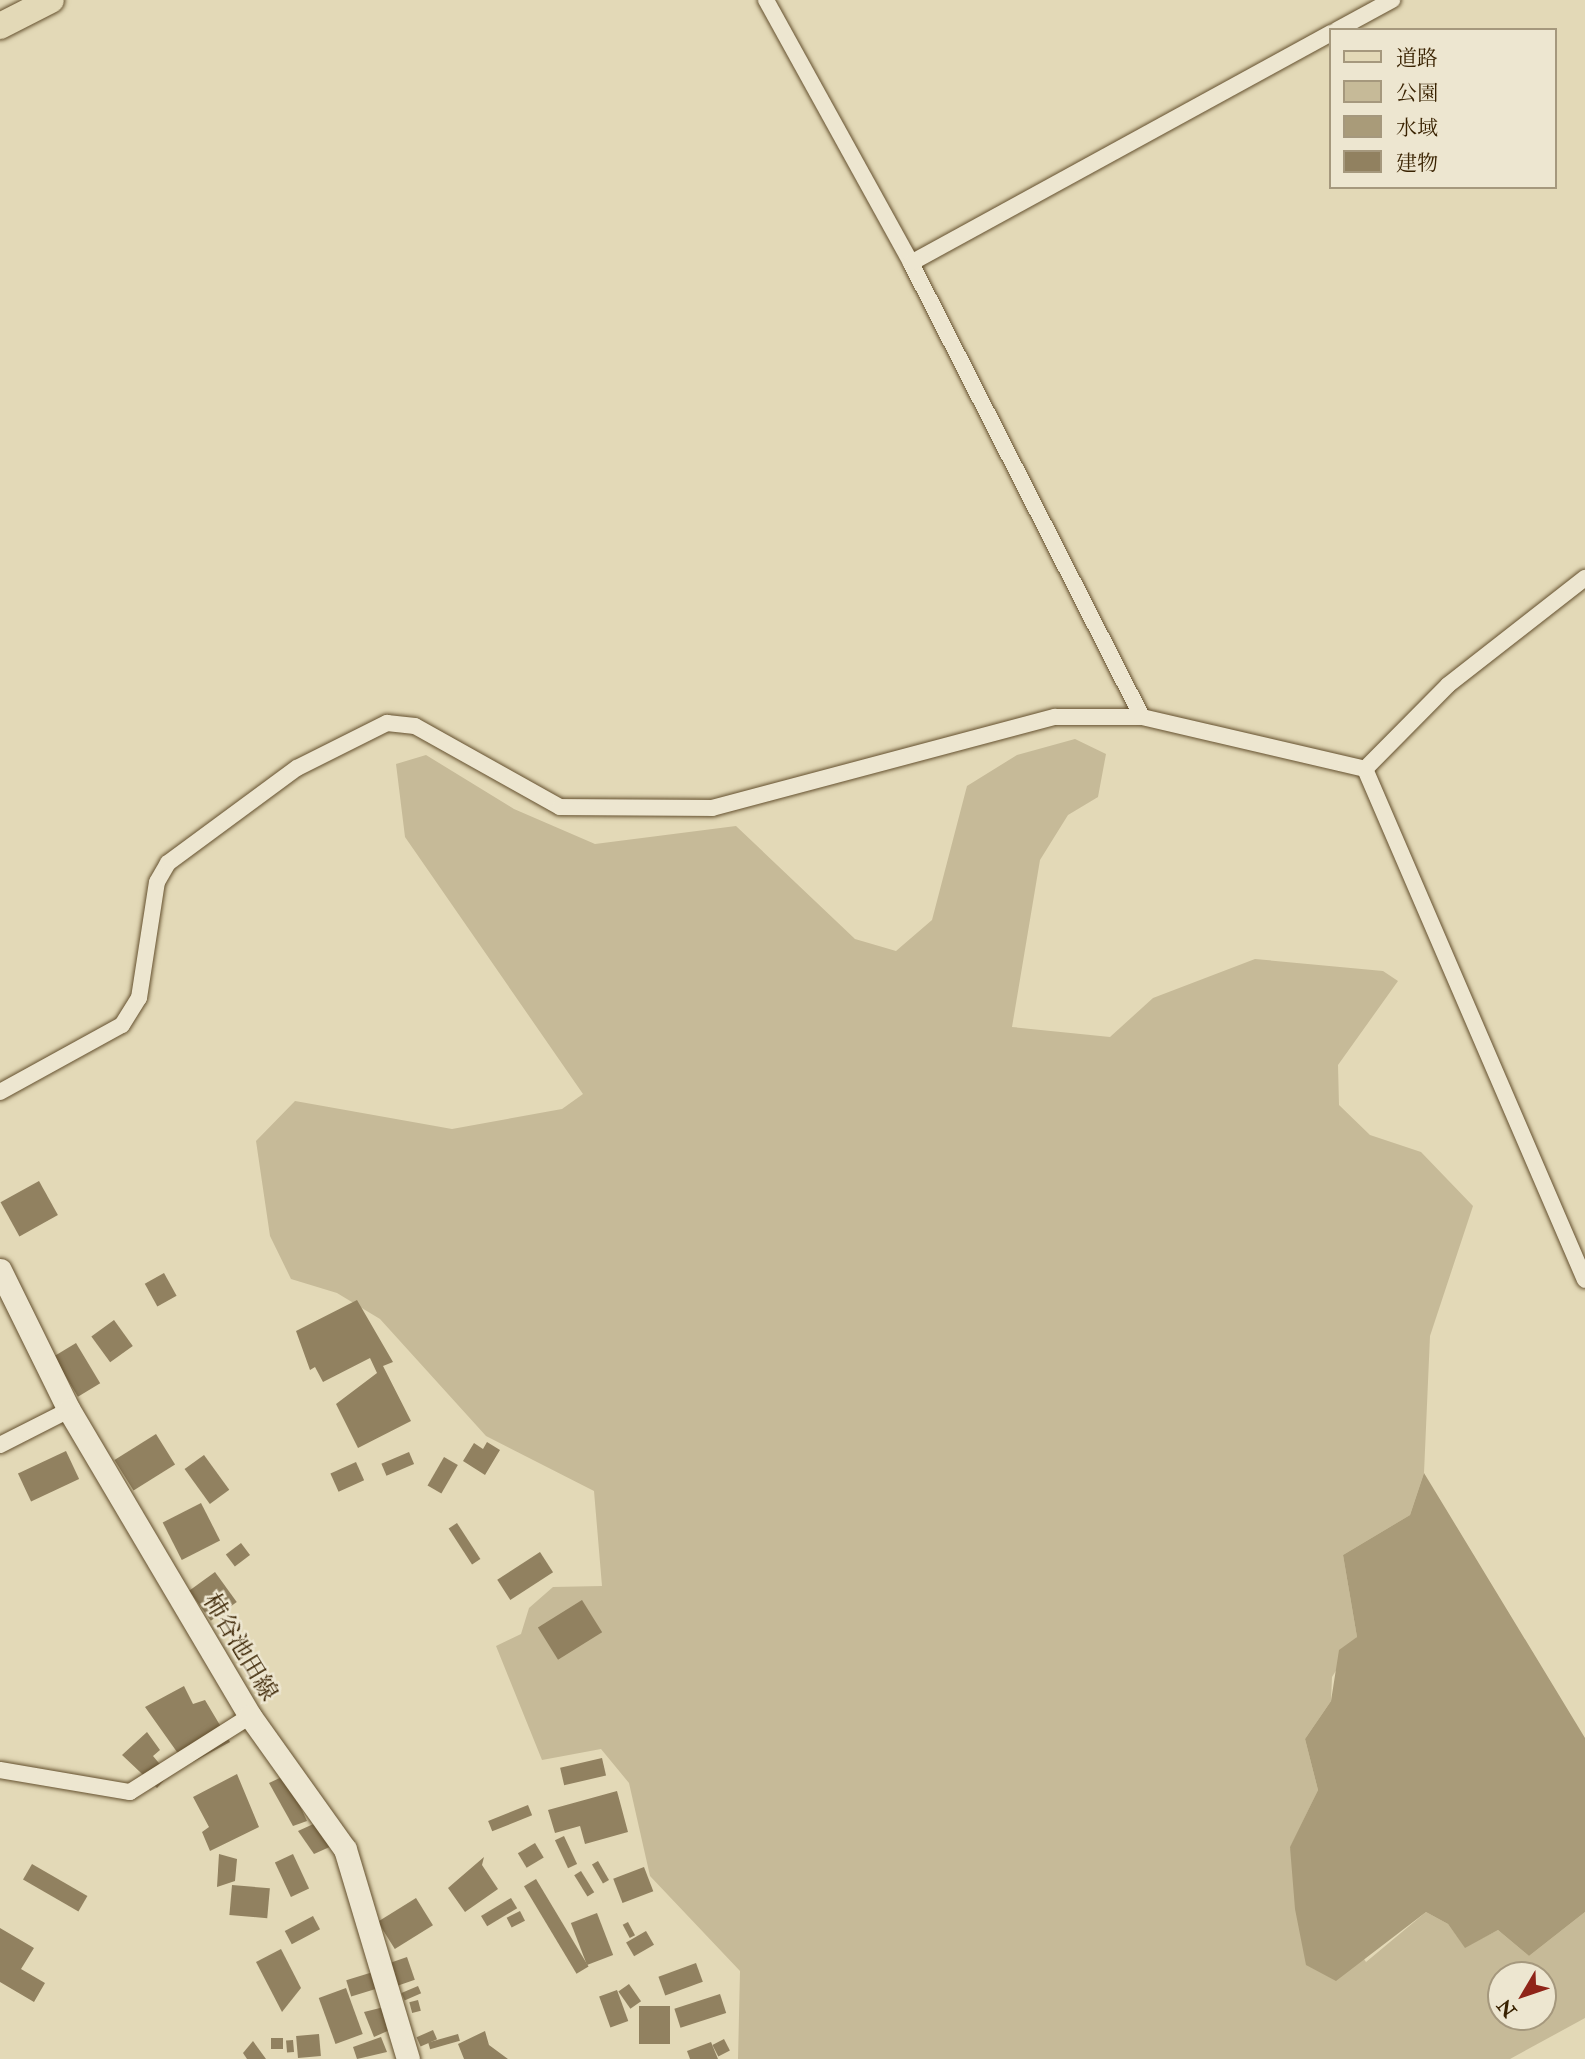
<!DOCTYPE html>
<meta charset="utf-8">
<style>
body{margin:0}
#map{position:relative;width:1585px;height:2059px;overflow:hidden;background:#e3d9b7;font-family:"IM FELL Double Pica","Noto Serif JP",serif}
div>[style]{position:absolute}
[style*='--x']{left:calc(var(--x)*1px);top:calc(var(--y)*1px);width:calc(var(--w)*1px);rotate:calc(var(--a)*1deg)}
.green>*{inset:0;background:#c6ba98}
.water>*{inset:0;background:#a99b79}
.building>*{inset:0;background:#918160;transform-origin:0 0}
.roads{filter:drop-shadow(0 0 2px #64502e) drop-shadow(0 0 2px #64502e)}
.minor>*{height:16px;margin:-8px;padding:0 8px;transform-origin:8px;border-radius:8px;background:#ede6d0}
.secondary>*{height:23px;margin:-11.5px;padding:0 11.5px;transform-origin:11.5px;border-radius:11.5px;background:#ede6d0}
.primary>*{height:26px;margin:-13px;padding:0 13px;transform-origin:13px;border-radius:13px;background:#e3d9b7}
span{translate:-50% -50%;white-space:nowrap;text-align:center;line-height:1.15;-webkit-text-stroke:5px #ede6d0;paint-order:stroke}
.street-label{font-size:24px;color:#392201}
.legend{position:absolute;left:1329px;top:28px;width:228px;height:161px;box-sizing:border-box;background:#ede6d0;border:2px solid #a5987d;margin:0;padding:9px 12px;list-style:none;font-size:21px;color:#392201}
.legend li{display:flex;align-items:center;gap:14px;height:35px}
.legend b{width:35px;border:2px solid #a5987d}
.north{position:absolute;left:1487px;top:1961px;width:70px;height:70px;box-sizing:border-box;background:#ede6d0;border:2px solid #a5987d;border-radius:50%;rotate:231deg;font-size:19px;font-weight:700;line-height:28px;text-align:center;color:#392201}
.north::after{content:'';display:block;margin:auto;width:24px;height:32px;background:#8f2418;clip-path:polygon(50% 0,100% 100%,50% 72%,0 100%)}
</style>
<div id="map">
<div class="green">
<i style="clip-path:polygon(evenodd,1075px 739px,1106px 754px,1098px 797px,1068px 815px,1040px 860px,1012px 1027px,1110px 1037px,1153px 998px,1255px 959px,1383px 971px,1398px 981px,1338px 1065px,1339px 1105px,1370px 1135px,1421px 1152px,1473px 1206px,1430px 1336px,1424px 1473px,1410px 1515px,1343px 1555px,1357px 1637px,1332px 1677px,1331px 1701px,1305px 1739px,1318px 1790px,1290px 1848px,1366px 1962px,1426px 1912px,1448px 1924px,1465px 1947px,1498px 1930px,1529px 1956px,1585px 1912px,1585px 2018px,1510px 2059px,738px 2059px,740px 1971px,650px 1876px,629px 1783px,601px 1749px,542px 1760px,496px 1646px,521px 1634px,529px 1608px,553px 1587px,602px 1586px,594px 1491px,486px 1436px,380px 1319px,337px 1293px,291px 1279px,270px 1236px,256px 1141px,295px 1101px,452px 1129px,562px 1109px,583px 1094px,405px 837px,396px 764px,426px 755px,514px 809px,595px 844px,736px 826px,855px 939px,896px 951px,932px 920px,967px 786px,1017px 755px,1075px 739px,1501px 1975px,1543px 1975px,1543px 2017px,1501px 2017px,1501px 1975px)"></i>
</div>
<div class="water">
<i style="clip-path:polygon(1424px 1473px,1585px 1738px,1585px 1912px,1529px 1956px,1498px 1930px,1465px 1948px,1448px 1924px,1426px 1912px,1336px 1981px,1306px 1965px,1295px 1909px,1290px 1847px,1318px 1790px,1305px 1739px,1331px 1701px,1339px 1650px,1357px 1637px,1343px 1555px,1410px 1515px)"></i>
</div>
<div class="building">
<i style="left:39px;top:1181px;width:39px;height:44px;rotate:61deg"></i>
<i style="left:164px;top:1273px;width:26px;height:22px;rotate:61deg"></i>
<i style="clip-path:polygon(357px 1300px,393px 1362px,383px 1366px,411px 1421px,358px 1448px,336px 1404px,377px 1373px,370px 1358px,323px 1382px,315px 1367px,310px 1370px,296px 1331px)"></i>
<i style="left:114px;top:1320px;width:32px;height:28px;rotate:54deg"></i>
<i style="left:76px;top:1343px;width:47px;height:26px;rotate:59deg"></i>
<i style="left:156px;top:1434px;width:36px;height:49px;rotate:58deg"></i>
<i style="clip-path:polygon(487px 1442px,500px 1450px,485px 1475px,463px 1461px,474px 1443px,483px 1449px)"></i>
<i style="left:66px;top:1451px;width:31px;height:53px;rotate:65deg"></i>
<i style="left:409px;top:1452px;width:13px;height:30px;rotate:67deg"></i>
<i style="left:204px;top:1455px;width:43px;height:24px;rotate:54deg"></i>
<i style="left:444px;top:1457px;width:16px;height:33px;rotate:30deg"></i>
<i style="left:356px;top:1462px;width:20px;height:28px;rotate:66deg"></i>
<i style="left:201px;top:1503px;width:42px;height:43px;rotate:63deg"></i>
<i style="left:457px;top:1523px;width:43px;height:10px;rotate:57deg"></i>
<i style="left:241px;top:1543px;width:15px;height:19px;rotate:53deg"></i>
<i style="left:540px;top:1552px;width:24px;height:51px;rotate:57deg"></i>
<i style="left:215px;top:1572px;width:37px;height:32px;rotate:54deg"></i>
<i style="left:582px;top:1600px;width:38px;height:52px;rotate:58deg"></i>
<i style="clip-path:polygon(184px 1686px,193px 1704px,205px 1700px,230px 1742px,193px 1762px,186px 1752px,177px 1752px,145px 1707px)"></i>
<i style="clip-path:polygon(147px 1732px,160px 1750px,153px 1756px,169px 1775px,157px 1788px,122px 1755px)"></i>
<i style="left:602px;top:1758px;width:18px;height:43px;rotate:77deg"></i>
<i style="clip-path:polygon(237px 1774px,259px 1827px,210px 1851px,202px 1832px,209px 1827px,193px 1797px)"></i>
<i style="clip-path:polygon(286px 1775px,307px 1821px,293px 1826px,269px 1783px)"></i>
<i style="clip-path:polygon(617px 1791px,628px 1832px,585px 1844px,580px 1826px,555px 1833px,548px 1810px)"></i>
<i style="left:528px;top:1805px;width:11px;height:43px;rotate:68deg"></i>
<i style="clip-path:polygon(320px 1821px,334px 1845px,314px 1854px,298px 1831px)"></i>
<i style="left:564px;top:1836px;width:31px;height:10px;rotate:65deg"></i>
<i style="left:535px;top:1843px;width:17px;height:20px;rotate:59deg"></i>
<i style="clip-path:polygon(219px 1854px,237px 1859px,235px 1881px,217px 1887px)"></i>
<i style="left:293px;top:1854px;width:38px;height:20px;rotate:65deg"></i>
<i style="clip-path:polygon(484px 1857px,482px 1865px,498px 1889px,465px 1912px,448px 1888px)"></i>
<i style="left:598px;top:1861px;width:22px;height:7px;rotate:60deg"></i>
<i style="left:32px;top:1864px;width:64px;height:18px;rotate:30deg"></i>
<i style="left:644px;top:1867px;width:26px;height:33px;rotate:69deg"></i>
<i style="left:581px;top:1871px;width:25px;height:8px;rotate:58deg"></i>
<i style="left:536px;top:1879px;width:102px;height:14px;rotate:59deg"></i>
<i style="left:232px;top:1885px;width:38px;height:30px;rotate:5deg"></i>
<i style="left:416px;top:1898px;width:32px;height:45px;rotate:58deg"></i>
<i style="left:511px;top:1898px;width:12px;height:35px;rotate:59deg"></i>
<i style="left:520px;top:1911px;width:11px;height:15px;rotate:63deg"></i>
<i style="left:597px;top:1913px;width:45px;height:28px;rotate:69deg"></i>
<i style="left:313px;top:1916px;width:15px;height:32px;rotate:62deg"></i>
<i style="left:628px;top:1922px;width:15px;height:6px;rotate:62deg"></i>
<i style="clip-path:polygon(0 1928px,34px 1948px,21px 1969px,45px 1983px,34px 2002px,0 1982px)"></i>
<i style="left:646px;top:1931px;width:16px;height:23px;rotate:60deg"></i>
<i style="clip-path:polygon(281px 1949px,301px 1988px,282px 2012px,256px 1962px)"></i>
<i style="left:407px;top:1957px;width:24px;height:19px;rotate:71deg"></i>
<i style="left:696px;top:1963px;width:20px;height:40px;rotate:70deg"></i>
<i style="left:373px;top:1972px;width:17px;height:28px;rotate:73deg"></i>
<i style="left:629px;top:1984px;width:21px;height:13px;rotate:55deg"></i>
<i style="left:418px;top:1986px;width:8px;height:18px;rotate:67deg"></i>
<i style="left:346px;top:1988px;width:49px;height:29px;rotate:70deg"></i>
<i style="left:617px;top:1990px;width:33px;height:19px;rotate:70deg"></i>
<i style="left:720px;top:1994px;width:20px;height:48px;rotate:72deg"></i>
<i style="left:418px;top:2000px;width:11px;height:9px;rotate:75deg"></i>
<i style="left:639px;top:2006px;width:31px;height:38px"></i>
<i style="clip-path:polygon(384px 2007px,392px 2029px,374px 2037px,364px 2012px)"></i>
<i style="left:433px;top:2030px;width:10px;height:18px;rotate:66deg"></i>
<i style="clip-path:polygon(485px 2031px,489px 2045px,508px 2059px,464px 2059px,458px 2044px)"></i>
<i style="left:319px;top:2034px;width:22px;height:23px;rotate:85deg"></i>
<i style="left:458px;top:2034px;width:7px;height:31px;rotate:74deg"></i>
<i style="clip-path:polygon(381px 2037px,387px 2052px,357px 2059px,353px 2047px)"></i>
<i style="left:271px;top:2038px;width:12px;height:11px"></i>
<i style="left:724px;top:2039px;width:13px;height:13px;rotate:63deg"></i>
<i style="left:293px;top:2040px;width:12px;height:7px;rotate:85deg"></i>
<i style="clip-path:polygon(253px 2041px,266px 2059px,247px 2059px,243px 2053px)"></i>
<i style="clip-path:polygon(711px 2042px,718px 2059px,690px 2059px,687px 2051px)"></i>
</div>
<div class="roads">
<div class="minor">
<i style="--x:766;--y:0;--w:300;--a:61.1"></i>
<i style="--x:911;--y:263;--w:509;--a:63.03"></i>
<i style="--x:1337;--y:30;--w:63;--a:-28.6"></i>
<i style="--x:911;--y:263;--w:479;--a:-28.7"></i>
<i style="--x:1365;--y:769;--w:556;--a:66.71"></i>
<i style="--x:1365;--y:769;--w:118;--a:-45.3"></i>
<i style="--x:1448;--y:685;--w:174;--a:-38"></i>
<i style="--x:0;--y:1092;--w:139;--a:-28.8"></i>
<i style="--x:122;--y:1025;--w:32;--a:-58"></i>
<i style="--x:139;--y:998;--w:117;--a:-81.2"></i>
<i style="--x:157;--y:882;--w:22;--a:-60"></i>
<i style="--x:168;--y:863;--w:160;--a:-36.4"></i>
<i style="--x:297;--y:768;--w:101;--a:-26.6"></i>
<i style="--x:387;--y:723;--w:28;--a:6"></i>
<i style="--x:415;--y:726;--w:166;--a:29.2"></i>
<i style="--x:560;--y:807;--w:152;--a:0.4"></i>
<i style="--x:712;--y:808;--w:355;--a:-14.9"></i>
<i style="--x:1055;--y:717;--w:87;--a:0"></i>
<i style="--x:1142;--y:717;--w:229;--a:13.1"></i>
<i style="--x:0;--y:1445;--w:77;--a:-26.9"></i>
<i style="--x:0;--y:1770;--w:132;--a:9.6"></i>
<i style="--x:130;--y:1792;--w:142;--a:-32.3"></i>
</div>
<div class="secondary">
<i style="--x:0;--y:1270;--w:156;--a:63.8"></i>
<i style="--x:69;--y:1410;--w:356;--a:59.4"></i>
<i style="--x:250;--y:1716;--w:163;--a:54.5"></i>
<i style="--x:345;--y:1849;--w:219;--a:73.3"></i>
</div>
<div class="primary">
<i style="--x:0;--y:26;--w:57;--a:-27"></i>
</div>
</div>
<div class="street-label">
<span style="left:240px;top:1647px;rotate:59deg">柿谷池田線</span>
</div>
<ul class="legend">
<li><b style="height:9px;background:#e3d9b7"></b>道路</li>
<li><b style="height:19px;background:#c6ba98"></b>公園</li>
<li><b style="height:19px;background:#a99b79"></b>水域</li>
<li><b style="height:19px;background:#918160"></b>建物</li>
</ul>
<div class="north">N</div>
</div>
